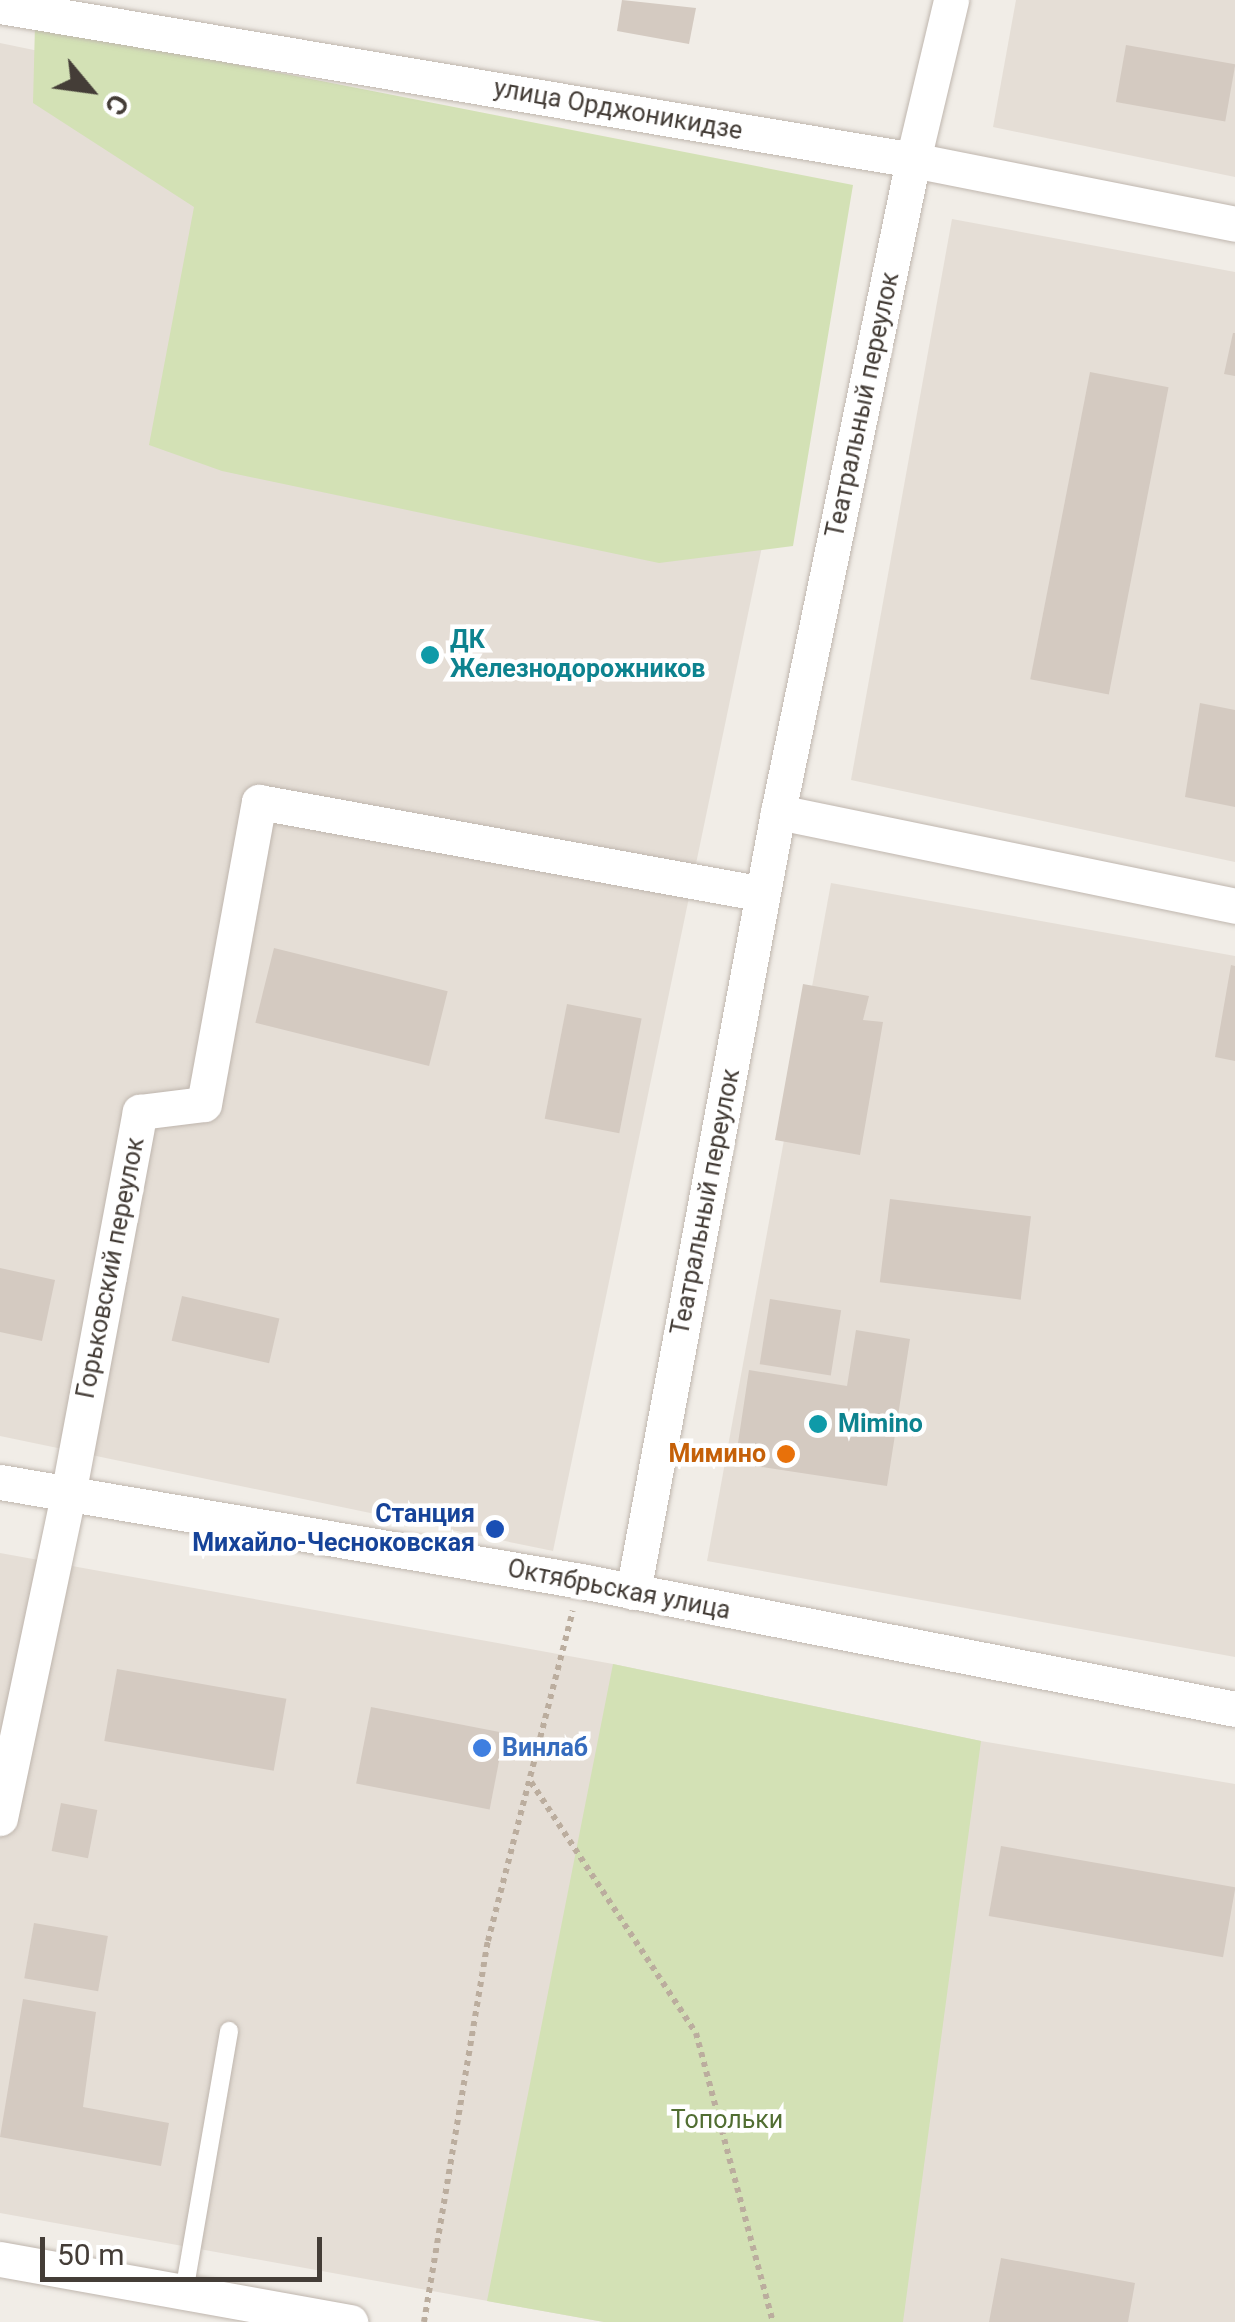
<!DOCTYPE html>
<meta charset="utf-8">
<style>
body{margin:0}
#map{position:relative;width:1235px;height:2322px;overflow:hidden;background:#f1ede7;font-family:Roboto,sans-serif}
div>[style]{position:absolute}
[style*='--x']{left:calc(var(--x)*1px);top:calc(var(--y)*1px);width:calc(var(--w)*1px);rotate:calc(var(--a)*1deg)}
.residential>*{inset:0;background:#e5ded6}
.green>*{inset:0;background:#d3e1b5}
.building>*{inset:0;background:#d4cac1;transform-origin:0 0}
.path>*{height:6px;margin-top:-3px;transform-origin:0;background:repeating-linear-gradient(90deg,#bbad9e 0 5px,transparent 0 10px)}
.roads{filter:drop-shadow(0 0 2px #bfb6ae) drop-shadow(0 0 2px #bfb6ae)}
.lane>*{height:18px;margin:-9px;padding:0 9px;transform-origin:9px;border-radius:9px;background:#fff}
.street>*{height:35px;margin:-17.5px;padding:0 17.5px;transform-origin:17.5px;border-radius:17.5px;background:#fff}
.dots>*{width:28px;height:28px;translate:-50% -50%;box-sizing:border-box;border:5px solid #fff;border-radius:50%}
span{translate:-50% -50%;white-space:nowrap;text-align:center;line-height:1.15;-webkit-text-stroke:9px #fff;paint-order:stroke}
.street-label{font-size:25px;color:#443d37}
.culture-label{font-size:25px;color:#0d838f;font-weight:700}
.left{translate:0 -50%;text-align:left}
.food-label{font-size:25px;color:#c56008;font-weight:700}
.right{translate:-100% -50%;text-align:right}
.transit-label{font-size:25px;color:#164399;font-weight:700}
.shop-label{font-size:25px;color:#366cbe;font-weight:700}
.park-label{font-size:25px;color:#516e32}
.north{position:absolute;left:40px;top:40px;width:100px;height:100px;-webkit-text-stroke:8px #fff;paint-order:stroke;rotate:119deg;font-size:28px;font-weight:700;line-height:40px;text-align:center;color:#443d37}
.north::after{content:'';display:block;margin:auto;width:35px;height:45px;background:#443d37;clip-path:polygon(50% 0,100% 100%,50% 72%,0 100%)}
.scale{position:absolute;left:40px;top:2237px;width:282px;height:45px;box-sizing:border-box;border:5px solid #443d37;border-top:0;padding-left:12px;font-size:30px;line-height:35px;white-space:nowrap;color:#443d37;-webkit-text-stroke:8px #fff;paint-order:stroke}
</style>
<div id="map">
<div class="residential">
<i style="clip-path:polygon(1016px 0,1235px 0,1235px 177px,993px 127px)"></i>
<i style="clip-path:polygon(0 43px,831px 215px,553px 1551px,0 1436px)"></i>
<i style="clip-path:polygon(952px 219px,1235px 272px,1235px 862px,851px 780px)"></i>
<i style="clip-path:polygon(831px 883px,1235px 956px,1235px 1657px,707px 1561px)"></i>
<i style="clip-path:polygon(0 1553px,613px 1664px,981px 1741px,1235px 1784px,1235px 2322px,604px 2322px,0 2213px)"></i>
</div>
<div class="green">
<i style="clip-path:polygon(35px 25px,853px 185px,793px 546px,659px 563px,222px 471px,149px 445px,194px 207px,33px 103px)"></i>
<i style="clip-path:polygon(613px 1664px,981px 1741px,903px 2322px,604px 2322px,487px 2301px)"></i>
</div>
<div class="building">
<i style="clip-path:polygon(622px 0,696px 8px,689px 44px,617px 31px)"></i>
<i style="left:1126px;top:45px;width:111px;height:58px;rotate:10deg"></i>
<i style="clip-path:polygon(1233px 333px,1235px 333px,1235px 376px,1224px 374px)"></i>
<i style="left:1090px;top:372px;width:80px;height:313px;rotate:11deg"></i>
<i style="clip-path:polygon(1200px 703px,1235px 710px,1235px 807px,1185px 797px)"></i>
<i style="left:274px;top:948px;width:179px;height:77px;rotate:14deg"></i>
<i style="clip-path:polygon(1231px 965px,1235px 966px,1235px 1061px,1215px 1057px)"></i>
<i style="clip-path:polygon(803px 984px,869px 996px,863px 1020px,883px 1022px,860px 1155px,775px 1140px)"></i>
<i style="left:567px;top:1004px;width:76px;height:117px;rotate:11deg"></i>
<i style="left:890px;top:1199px;width:142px;height:84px;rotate:7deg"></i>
<i style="clip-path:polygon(0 1268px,55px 1280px,42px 1341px,0 1332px)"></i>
<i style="left:182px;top:1296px;width:100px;height:46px;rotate:13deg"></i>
<i style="left:770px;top:1299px;width:72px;height:66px;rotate:9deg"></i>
<i style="clip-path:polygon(856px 1330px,910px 1339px,887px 1486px,735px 1463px,749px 1370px,847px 1386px)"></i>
<i style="left:117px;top:1669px;width:172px;height:73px;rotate:10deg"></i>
<i style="left:371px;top:1707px;width:136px;height:78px;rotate:11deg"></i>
<i style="left:61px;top:1803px;width:37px;height:49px;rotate:11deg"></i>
<i style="left:1001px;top:1846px;width:238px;height:71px;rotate:10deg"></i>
<i style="left:34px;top:1923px;width:75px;height:56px;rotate:10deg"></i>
<i style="clip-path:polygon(23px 1999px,96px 2012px,83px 2107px,169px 2123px,161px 2166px,0 2137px)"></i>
<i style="clip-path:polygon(1001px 2258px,1135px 2283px,1128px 2322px,989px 2322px)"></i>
</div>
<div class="path">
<i style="--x:531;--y:1782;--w:300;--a:56.7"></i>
<i style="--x:696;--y:2033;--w:299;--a:75.1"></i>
<i style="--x:424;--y:2322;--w:386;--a:-80.5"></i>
<i style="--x:488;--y:1941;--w:341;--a:-75.6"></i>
</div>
<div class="roads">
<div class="lane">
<i style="--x:184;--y:2292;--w:265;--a:-80.2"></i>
</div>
<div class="street">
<i style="--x:0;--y:6;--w:926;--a:9.57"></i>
<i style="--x:913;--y:160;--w:328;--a:11.2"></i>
<i style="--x:778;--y:812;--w:467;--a:11.6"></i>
<i style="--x:0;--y:1482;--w:589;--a:9.67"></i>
<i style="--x:581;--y:1581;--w:666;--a:11.07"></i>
<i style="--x:633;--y:1592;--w:793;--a:-79.47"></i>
<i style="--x:778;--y:812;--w:666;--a:-78.3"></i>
<i style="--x:913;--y:160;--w:164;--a:-76.6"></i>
<i style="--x:0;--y:1818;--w:330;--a:-78.1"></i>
<i style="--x:68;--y:1495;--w:390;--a:-79.4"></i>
<i style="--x:140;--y:1112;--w:64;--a:-7.1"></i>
<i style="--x:204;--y:1104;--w:307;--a:-79.7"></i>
<i style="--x:259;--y:802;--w:512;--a:10.34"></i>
<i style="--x:0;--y:2259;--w:356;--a:10.2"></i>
</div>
</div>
<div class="dots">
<i style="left:430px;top:655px;background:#0f9aa8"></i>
<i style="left:818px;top:1424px;background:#0f9aa8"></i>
<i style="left:786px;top:1454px;background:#e8710a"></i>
<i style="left:495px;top:1529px;background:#1a4fb4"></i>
<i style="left:482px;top:1748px;background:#3f7fe0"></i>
</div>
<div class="street-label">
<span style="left:618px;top:110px;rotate:10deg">улица Орджоникидзе</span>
<span style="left:863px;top:405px;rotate:-78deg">Театральный переулок</span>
<span style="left:706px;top:1202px;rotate:-79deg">Театральный переулок</span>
<span style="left:111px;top:1268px;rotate:-79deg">Горьковский переулок</span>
<span style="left:619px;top:1590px;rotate:11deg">Октябрьская улица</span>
</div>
<div class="culture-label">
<span class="left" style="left:450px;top:655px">ДК<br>Железнодорожников</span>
<span class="left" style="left:838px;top:1424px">Mimino</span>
</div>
<div class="food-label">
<span class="right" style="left:766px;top:1454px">Мимино</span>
</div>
<div class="transit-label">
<span class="right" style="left:475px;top:1529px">Станция<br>Михайло-Чесноковская</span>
</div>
<div class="shop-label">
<span class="left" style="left:502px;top:1748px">Винлаб</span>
</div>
<div class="park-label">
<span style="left:727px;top:2120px">Топольки</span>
</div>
<div class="north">С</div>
<div class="scale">50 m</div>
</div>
